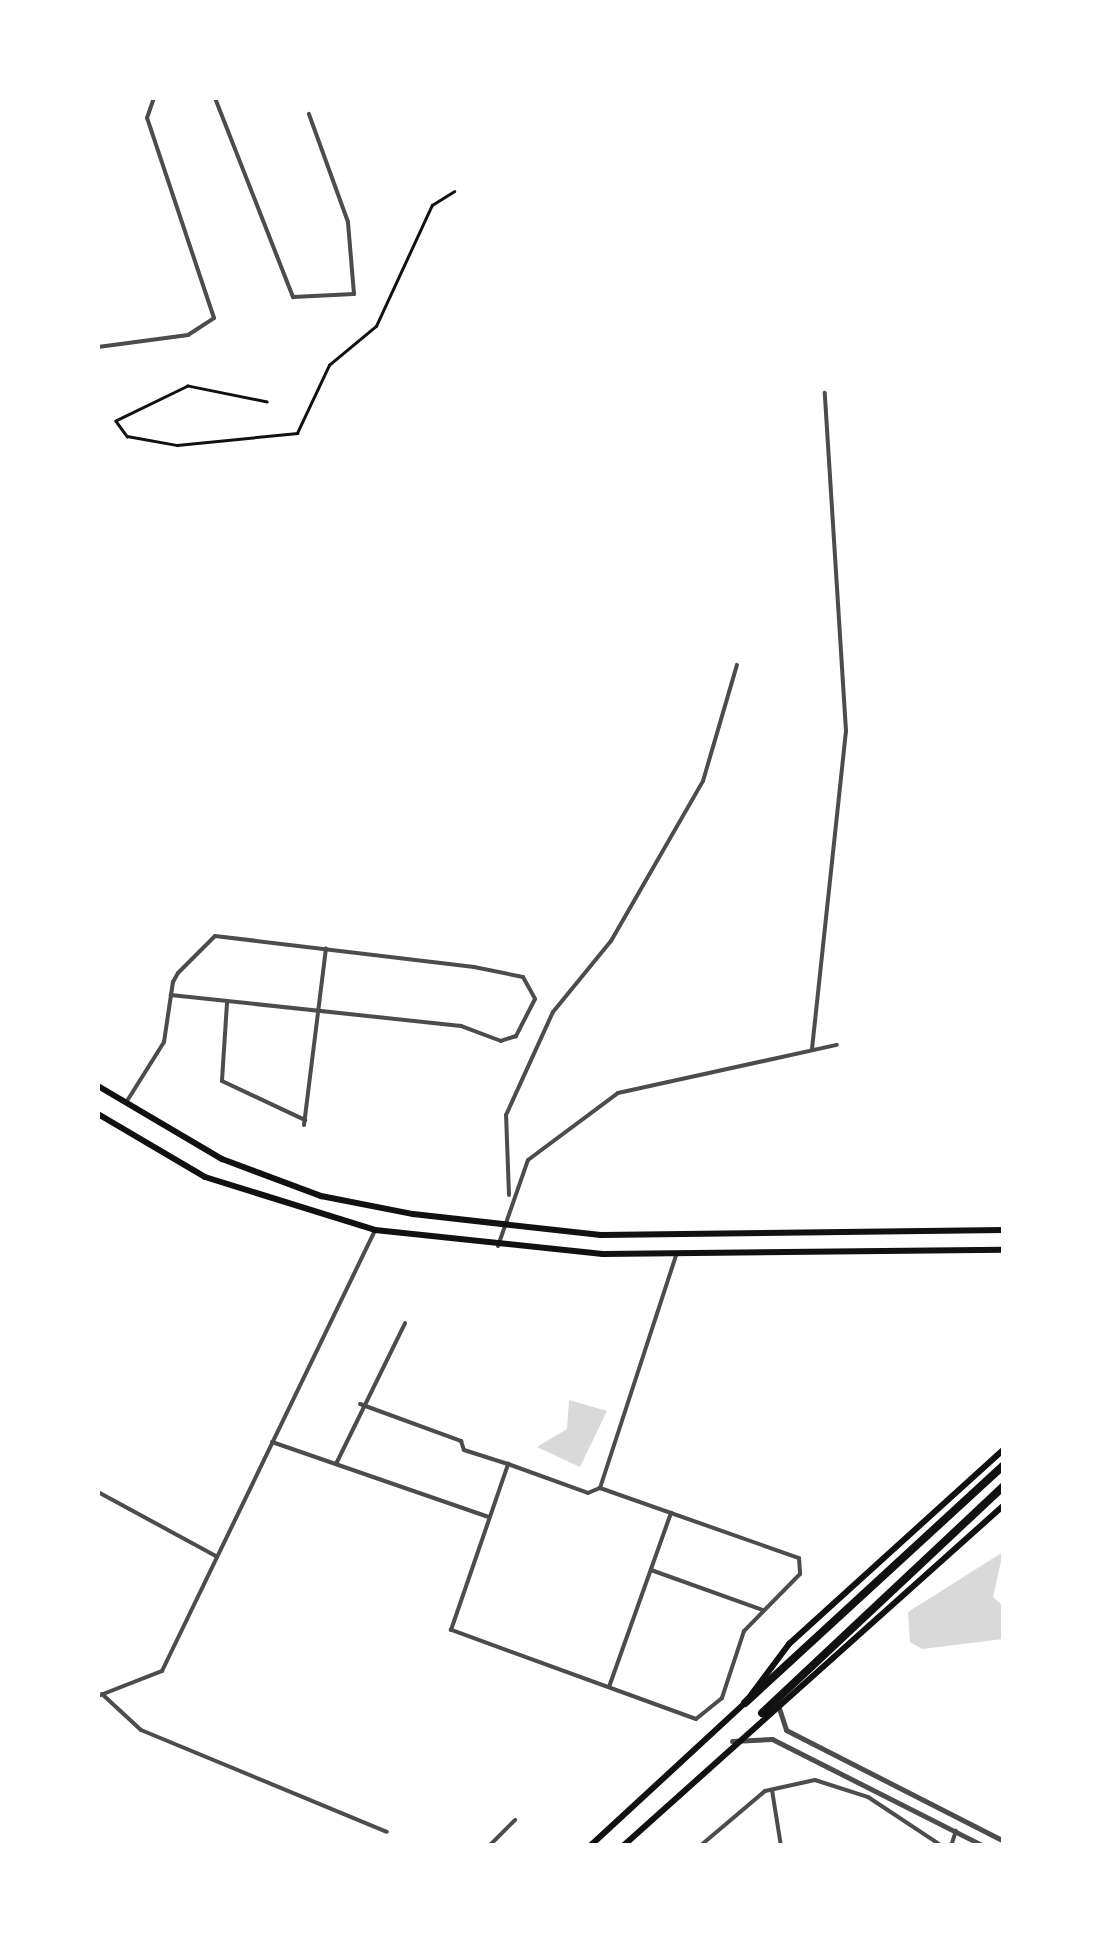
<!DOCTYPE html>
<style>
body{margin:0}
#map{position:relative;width:1101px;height:1943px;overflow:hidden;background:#fff;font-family:Figtree,sans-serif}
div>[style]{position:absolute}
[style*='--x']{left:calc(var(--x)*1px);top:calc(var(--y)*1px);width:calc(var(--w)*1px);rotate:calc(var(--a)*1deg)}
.water>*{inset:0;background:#d9d9d9}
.path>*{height:2.5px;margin:-1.25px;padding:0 1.25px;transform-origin:1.25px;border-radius:1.25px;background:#111}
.minor>*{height:4px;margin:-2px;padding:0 2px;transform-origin:2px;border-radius:2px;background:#4c4c4c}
.tertiary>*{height:5px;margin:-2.5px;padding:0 2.5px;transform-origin:2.5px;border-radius:2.5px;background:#4c4c4c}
.primary>*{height:6px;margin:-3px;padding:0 3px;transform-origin:3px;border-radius:3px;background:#111}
.trunk>*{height:8px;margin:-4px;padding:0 4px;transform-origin:4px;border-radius:4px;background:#111}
span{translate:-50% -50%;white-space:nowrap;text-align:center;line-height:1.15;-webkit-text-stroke:9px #fff;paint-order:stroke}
.frame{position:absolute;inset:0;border:100px solid #fff;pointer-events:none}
</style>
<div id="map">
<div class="water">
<i style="clip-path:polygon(569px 1400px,607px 1411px,580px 1467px,537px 1447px,567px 1429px)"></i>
<i style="clip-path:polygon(1003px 1552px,993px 1597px,1003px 1606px,1003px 1639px,922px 1649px,910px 1642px,908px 1612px)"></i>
</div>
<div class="path">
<i style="--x:267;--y:402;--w:81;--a:-168.6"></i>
<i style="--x:188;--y:386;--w:80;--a:154.1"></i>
<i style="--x:116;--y:421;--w:19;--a:54"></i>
<i style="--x:127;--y:436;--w:51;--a:10.2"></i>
<i style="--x:177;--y:445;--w:121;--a:-5.7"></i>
<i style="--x:297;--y:433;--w:75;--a:-64.8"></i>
<i style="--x:329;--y:365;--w:61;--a:-39.7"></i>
<i style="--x:376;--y:326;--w:133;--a:-65.2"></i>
<i style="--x:432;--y:205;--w:26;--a:-32"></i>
</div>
<div class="minor">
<i style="--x:215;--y:98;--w:214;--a:68.6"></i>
<i style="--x:293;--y:297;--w:61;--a:-2.8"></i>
<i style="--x:354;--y:294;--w:72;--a:-94.8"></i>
<i style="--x:348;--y:222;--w:115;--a:-109.9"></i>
<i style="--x:98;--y:347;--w:91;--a:-7.6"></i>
<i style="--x:188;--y:335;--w:31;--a:-33"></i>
<i style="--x:214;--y:318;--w:211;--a:-108.5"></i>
<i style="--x:147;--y:118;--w:21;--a:-71"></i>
<i style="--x:227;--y:1003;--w:78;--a:93.7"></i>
<i style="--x:222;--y:1081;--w:92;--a:25.2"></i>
<i style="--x:812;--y:1049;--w:320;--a:-83.9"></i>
<i style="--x:846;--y:731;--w:339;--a:-93.6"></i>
<i style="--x:127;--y:1101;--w:70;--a:-57.9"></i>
<i style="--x:164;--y:1042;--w:61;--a:-81.5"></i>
<i style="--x:173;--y:982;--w:10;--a:-61"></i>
<i style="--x:178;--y:973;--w:52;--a:-45"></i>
<i style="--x:215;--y:936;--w:261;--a:6.8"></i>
<i style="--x:474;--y:967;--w:50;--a:11.5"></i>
<i style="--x:523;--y:977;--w:25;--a:61"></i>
<i style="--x:535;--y:999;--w:42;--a:117.2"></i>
<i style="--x:516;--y:1036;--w:16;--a:162"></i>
<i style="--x:501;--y:1041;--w:43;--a:-159.4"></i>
<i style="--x:461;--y:1026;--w:292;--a:-173.9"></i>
<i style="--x:304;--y:1125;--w:178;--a:-82.9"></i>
<i style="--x:509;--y:1195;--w:80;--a:-92.1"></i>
<i style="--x:506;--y:1115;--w:113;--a:-65.5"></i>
<i style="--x:553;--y:1012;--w:92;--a:-50.8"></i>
<i style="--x:611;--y:941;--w:185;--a:-60.1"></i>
<i style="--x:703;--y:781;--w:121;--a:-73.7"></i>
<i style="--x:498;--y:1246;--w:91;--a:-70.8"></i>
<i style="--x:528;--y:1160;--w:112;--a:-36.7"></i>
<i style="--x:618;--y:1093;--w:224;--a:-12.4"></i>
<i style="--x:360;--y:1404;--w:108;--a:20.1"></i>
<i style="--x:461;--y:1441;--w:9;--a:72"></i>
<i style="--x:464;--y:1450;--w:46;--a:17.7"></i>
<i style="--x:508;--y:1464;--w:85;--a:19.9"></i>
<i style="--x:588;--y:1493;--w:13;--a:-23"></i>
<i style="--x:600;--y:1488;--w:211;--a:19.4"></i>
<i style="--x:799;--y:1558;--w:16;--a:86"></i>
<i style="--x:800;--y:1574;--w:80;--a:134.5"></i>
<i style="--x:744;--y:1631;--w:71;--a:108.2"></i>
<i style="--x:722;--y:1698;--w:33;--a:141"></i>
<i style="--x:696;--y:1719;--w:261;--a:-160"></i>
<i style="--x:451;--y:1630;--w:176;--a:-71"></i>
<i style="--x:272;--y:1442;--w:230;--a:19.1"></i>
<i style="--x:336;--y:1464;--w:157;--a:-63.9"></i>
<i style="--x:600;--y:1488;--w:245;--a:-71.9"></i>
<i style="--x:98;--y:1492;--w:134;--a:28.5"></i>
<i style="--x:651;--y:1570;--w:119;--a:19.7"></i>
<i style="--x:609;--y:1687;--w:185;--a:-70.4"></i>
<i style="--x:102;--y:1694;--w:53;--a:42.7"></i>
<i style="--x:141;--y:1730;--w:266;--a:22.5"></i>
<i style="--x:98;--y:1696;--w:69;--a:-21.3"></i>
<i style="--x:162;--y:1671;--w:490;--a:-64.2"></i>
<i style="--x:772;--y:1790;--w:57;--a:80.9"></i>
<i style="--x:489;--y:1846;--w:37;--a:-45"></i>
<i style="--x:700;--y:1846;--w:85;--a:-40.2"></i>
<i style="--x:765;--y:1791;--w:51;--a:-12.4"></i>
<i style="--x:815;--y:1780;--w:56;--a:17.8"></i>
<i style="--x:868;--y:1797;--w:89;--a:33.5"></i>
<i style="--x:951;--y:1846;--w:16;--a:-72"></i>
</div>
<div class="tertiary">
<i style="--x:778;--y:1705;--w:26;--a:72"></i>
<i style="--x:786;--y:1730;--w:245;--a:27"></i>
<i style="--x:732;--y:1741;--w:40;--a:-2.9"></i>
<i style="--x:772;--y:1739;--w:237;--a:26.8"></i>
</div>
<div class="primary">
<i style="--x:98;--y:1086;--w:144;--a:30.5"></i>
<i style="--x:222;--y:1159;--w:106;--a:20.5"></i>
<i style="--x:321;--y:1196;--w:94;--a:11.1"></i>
<i style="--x:413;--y:1214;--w:189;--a:6.4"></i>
<i style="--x:601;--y:1235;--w:403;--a:-0.7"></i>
<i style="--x:98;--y:1114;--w:124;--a:30.5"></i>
<i style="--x:205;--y:1177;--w:178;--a:17.3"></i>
<i style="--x:375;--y:1230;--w:229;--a:6"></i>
<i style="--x:603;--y:1254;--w:401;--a:-0.6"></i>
<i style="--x:590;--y:1846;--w:211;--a:-42.7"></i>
<i style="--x:745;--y:1703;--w:74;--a:-53.3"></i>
<i style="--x:789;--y:1644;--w:290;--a:-42.2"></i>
<i style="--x:623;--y:1846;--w:511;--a:-41.83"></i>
</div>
<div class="trunk">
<i style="--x:745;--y:1703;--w:352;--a:-42.6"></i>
<i style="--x:762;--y:1713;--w:332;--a:-43.2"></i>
</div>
<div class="frame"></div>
</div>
